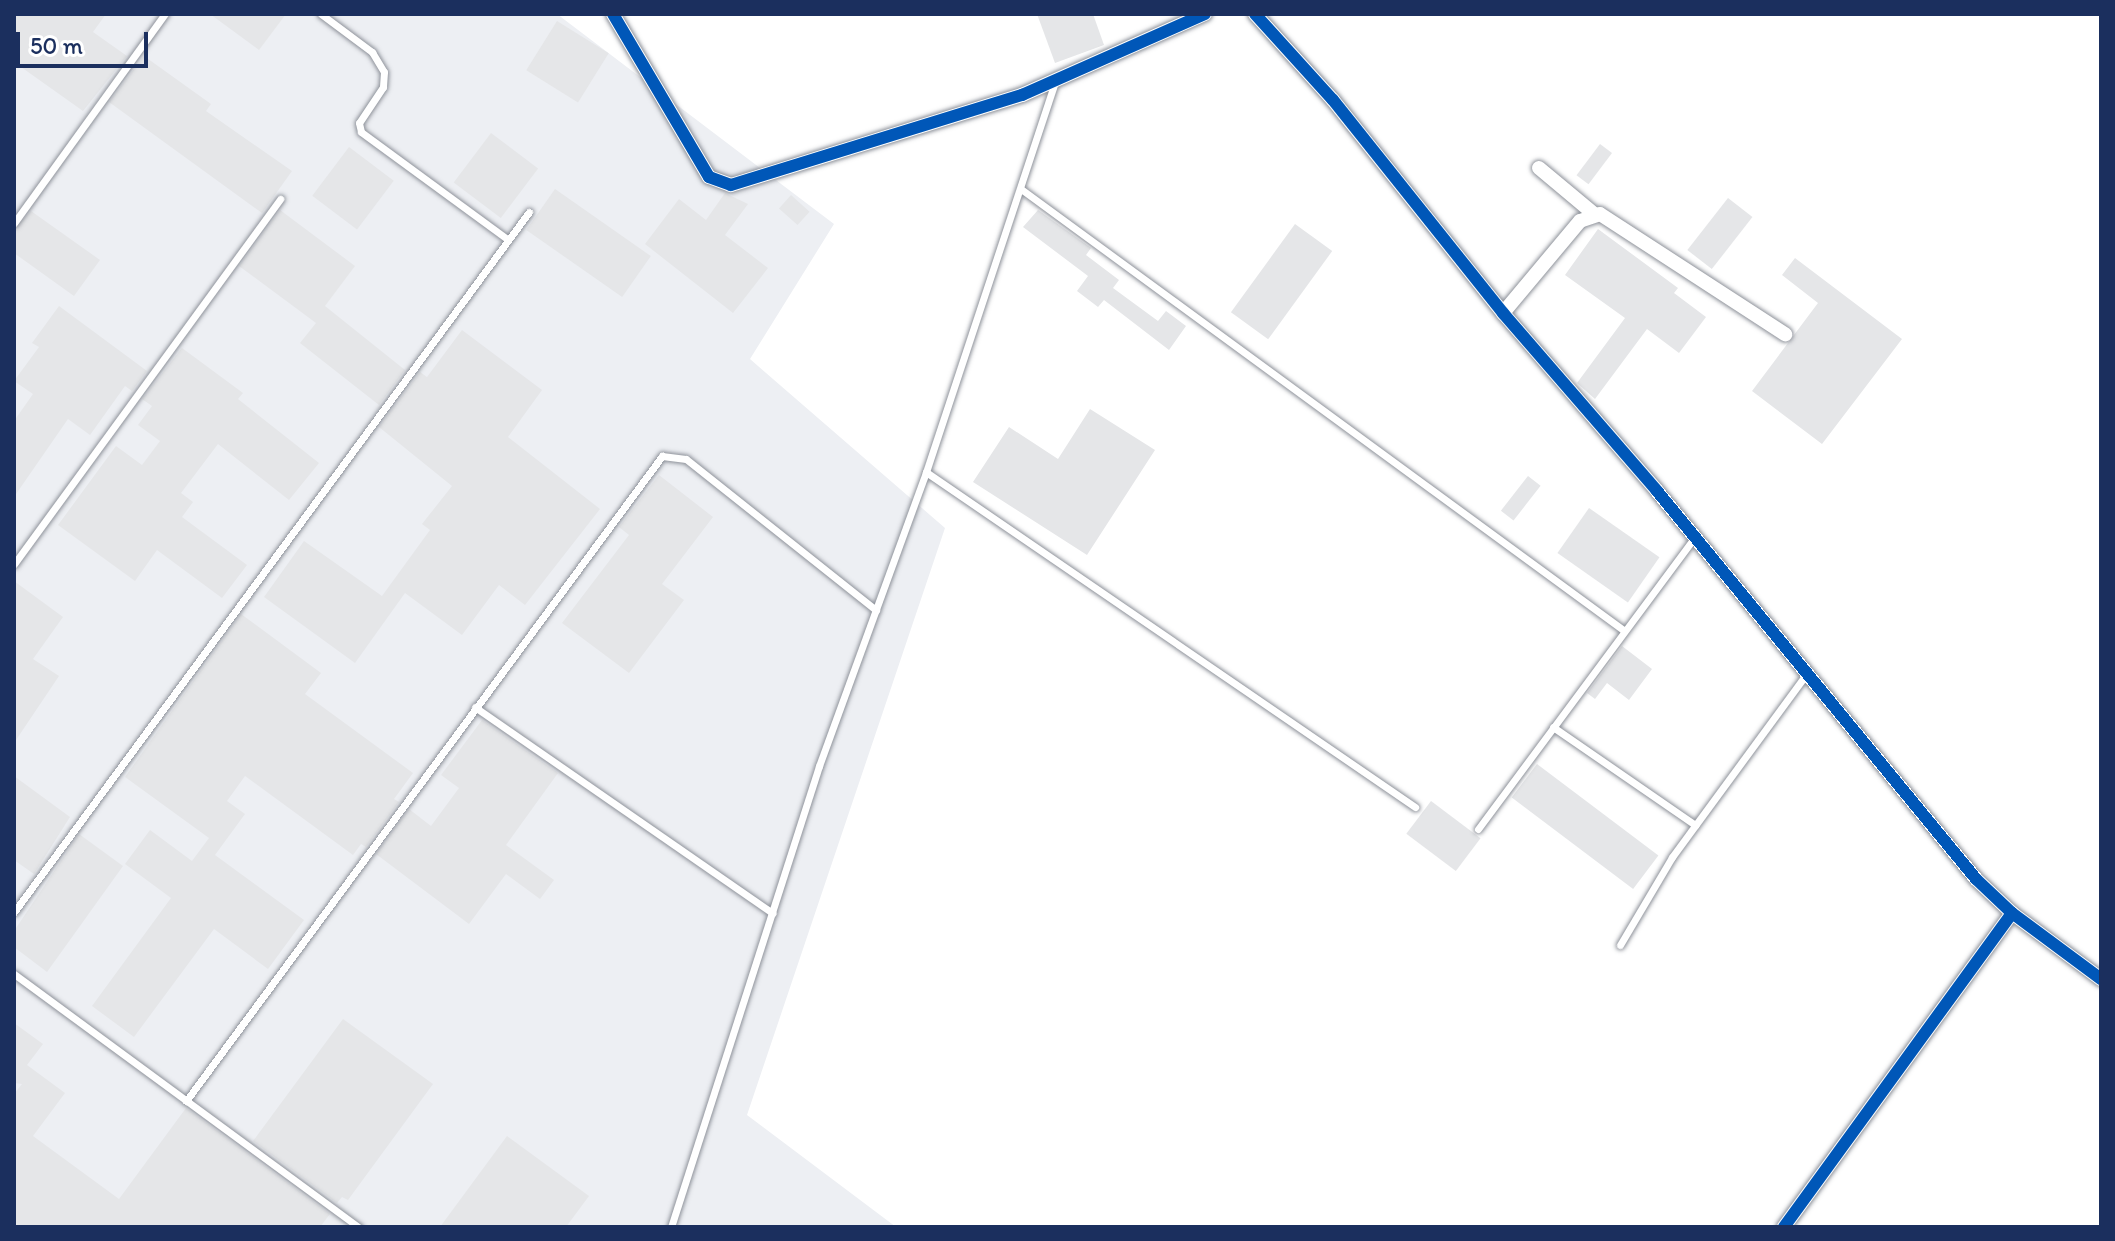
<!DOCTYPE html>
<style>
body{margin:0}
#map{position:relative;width:2115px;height:1241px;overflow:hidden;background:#fff;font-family:Itim,sans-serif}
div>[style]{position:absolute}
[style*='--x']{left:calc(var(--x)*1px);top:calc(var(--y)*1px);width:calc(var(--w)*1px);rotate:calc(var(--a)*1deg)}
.built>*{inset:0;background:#edeff3}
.building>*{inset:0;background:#e5e6e8;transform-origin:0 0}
.roads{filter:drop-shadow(0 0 2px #8e929a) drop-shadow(0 0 2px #8e929a)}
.lane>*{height:7px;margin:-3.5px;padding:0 3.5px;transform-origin:3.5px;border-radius:3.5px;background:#fff}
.street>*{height:14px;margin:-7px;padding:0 7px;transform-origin:7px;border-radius:7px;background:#fff}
.cycleway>*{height:12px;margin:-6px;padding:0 6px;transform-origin:6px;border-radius:6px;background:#0057b8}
span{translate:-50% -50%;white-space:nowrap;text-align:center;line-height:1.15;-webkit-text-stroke:7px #fff;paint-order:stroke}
.frame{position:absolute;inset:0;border:16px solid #1b2f5e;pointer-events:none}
.scale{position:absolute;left:16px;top:32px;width:132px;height:36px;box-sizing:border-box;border:4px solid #1b2f5e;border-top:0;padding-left:10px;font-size:24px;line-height:28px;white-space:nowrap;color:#1b2f5e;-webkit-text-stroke:6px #fff;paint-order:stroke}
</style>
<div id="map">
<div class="built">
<i style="clip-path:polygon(14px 14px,557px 14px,834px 224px,750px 359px,945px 528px,747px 1115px,896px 1227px,14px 1227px)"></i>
</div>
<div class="building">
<i style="clip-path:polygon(14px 14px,106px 14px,93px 32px,127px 56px,83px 111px,14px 62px)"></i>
<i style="clip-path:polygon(210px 14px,286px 14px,259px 50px)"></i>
<i style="clip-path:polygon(1037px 14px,1093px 14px,1104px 45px,1055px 63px)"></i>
<i style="left:557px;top:21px;width:61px;height:58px;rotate:32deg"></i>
<i style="clip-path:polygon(144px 56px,211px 104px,206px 111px,292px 171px,262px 213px,109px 102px)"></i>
<i style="left:491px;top:133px;width:59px;height:62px;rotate:37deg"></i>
<i style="left:1600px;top:144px;width:15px;height:39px;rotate:37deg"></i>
<i style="left:349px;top:147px;width:56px;height:61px;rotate:37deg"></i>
<i style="left:555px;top:189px;width:117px;height:50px;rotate:35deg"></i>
<i style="clip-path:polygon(725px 193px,748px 204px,725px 235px,768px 268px,733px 313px,645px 244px,679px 199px,706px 220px)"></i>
<i style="left:791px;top:195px;width:25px;height:18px;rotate:42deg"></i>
<i style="left:1728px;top:198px;width:31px;height:66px;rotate:38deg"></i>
<i style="clip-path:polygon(280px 210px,355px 266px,325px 306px,405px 370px,379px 405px,300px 343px,316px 323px,239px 266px)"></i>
<i style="clip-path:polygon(1038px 210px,1091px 248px,1086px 255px,1119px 280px,1113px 288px,1158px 321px,1166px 311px,1186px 326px,1169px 350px,1104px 300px,1098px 307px,1077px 291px,1088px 276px,1023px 227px)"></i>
<i style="clip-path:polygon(31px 211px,100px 260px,74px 296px,14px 253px,14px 229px)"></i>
<i style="left:1295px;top:224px;width:46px;height:109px;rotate:36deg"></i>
<i style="clip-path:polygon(1598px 229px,1678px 288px,1674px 293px,1706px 317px,1679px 353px,1647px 329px,1595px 399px,1577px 383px,1625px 318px,1565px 275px)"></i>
<i style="clip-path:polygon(1795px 258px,1902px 339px,1822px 444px,1752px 391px,1818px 303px,1782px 275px)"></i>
<i style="clip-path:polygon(59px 306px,147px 371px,132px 391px,125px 386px,90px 435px,68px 419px,14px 497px,14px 421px,33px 394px,14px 381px,39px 347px,32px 343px)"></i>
<i style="clip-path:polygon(462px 330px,542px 390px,508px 437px,600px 509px,525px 605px,499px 585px,462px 635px,405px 593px,355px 663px,264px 597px,304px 541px,382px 596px,430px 530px,422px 524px,452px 486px,379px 427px,420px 372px,427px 377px)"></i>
<i style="clip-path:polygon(182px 348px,243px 393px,238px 399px,319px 463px,289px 500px,218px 444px,181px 493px,193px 502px,182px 517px,247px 565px,222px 598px,157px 550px,135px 581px,58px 525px,116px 446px,142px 465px,160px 441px,138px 425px,152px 406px,142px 399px)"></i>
<i style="clip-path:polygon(1090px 409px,1155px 450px,1087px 555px,973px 482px,1009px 427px,1058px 459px)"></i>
<i style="clip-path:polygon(659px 475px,713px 517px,662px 584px,684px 600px,629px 673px,562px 623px,629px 535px,619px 527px)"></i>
<i style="left:1528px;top:476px;width:16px;height:44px;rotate:38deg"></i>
<i style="left:1589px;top:508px;width:86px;height:55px;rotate:35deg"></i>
<i style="clip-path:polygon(14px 581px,63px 617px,33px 659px,59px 676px,14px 743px)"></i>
<i style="clip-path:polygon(241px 614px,321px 673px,305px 694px,413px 773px,394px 799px,399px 802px,366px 847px,361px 844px,353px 855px,245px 776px,227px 801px,245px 814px,215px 855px,304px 920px,268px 969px,214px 929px,134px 1037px,92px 1006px,171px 898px,125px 864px,150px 830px,192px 861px,209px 838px,125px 777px)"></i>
<i style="clip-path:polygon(1622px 646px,1652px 669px,1629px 700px,1607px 683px,1595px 699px,1587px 693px)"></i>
<i style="clip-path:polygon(482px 720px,558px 773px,506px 845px,554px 880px,540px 899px,506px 874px,469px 924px,376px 854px,409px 809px,431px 826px,459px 788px,441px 775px)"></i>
<i style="left:1537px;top:764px;width:152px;height:42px;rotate:37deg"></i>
<i style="clip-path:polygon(14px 776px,70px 817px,34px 874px,14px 860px)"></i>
<i style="left:1431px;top:801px;width:62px;height:41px;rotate:37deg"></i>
<i style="clip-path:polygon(79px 834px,123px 866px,47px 972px,14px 947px,14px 931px)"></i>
<i style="clip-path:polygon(343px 1019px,433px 1084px,348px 1200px,342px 1197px,337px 1203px,253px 1141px)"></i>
<i style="clip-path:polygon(14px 1023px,43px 1044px,27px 1065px,65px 1093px,33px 1136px,119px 1199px,186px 1108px,330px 1214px,320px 1227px,14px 1227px,14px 1094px,22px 1084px,14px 1083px)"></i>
<i style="clip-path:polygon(507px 1136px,589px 1196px,566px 1227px,440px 1227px)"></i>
</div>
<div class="roads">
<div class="lane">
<i style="--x:321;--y:14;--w:64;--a:36.7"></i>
<i style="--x:372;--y:52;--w:23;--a:59"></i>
<i style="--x:384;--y:72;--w:15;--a:94"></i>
<i style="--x:383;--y:87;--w:43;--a:123.7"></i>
<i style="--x:359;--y:123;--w:9;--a:77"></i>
<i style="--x:361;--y:132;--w:181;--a:36.2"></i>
<i style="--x:1021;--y:189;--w:745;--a:36.21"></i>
<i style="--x:14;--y:223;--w:258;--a:-54.2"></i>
<i style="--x:926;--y:472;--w:593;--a:34.41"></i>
<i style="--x:14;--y:564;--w:452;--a:-53.9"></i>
<i style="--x:475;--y:707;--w:362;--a:34.7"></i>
<i style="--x:1553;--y:727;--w:173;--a:34.6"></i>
<i style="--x:1478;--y:829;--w:364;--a:-53.4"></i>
<i style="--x:14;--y:912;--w:869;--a:-53.66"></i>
<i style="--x:1620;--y:945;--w:102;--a:-59.4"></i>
<i style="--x:1672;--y:857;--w:228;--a:-53.7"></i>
<i style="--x:14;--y:974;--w:428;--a:36.3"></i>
<i style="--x:186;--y:1101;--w:802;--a:-53.57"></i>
<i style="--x:662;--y:456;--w:24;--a:7"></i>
<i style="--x:686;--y:459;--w:243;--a:38.5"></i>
<i style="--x:671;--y:1227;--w:484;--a:-72.2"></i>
<i style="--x:819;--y:766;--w:313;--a:-70"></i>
<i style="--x:926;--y:472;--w:410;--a:-71.7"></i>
</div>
<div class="street">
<i style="--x:613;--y:14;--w:189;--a:59.5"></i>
<i style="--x:709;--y:177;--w:23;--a:20"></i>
<i style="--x:731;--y:185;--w:305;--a:-17.2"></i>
<i style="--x:1022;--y:95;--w:200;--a:-23.9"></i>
<i style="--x:1255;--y:14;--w:116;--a:47.8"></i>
<i style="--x:1333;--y:100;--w:273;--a:51.4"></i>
<i style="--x:1503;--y:313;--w:235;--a:49.1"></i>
<i style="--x:1657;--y:491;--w:502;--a:50.57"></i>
<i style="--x:1976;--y:879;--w:50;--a:43.4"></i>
<i style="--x:2012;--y:913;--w:111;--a:36.6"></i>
<i style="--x:1539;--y:168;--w:72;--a:39.9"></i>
<i style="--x:1503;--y:313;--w:120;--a:-50.1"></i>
<i style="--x:1580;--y:221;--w:21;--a:-19"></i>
<i style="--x:1600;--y:214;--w:221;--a:33"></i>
<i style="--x:1784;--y:1227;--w:388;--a:-54"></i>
</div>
</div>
<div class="cycleway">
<i style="--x:613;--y:14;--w:189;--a:59.5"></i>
<i style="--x:709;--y:177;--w:23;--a:20"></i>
<i style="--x:731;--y:185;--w:305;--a:-17.2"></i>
<i style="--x:1022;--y:95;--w:200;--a:-23.9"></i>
<i style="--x:1255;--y:14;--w:116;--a:47.8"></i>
<i style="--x:1333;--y:100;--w:273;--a:51.4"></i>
<i style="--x:1503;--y:313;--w:235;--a:49.1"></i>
<i style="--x:1657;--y:491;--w:502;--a:50.57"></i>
<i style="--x:1976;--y:879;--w:50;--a:43.4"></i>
<i style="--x:2012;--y:913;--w:111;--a:36.6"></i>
<i style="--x:1784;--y:1227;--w:388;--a:-54"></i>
</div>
<div class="frame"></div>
<div class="scale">50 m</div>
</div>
